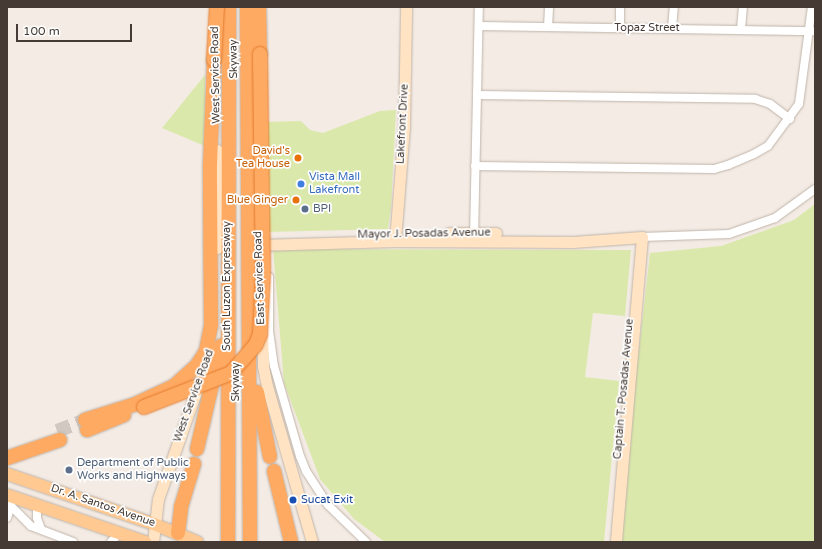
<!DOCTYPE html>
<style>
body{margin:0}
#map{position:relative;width:822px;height:549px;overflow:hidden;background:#f3ebe4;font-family:"Varela Round",sans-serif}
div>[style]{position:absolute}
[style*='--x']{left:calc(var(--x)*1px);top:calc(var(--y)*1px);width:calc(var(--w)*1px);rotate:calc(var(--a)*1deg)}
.green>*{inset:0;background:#dae9ab}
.highway-tunnel>*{height:14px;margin-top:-7px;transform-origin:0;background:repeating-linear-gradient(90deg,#d0c8c1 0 14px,transparent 0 21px)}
.roads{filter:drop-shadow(0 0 1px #c1b4a9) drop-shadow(0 0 1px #c1b4a9)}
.street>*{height:8px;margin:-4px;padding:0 4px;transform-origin:4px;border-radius:4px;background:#fff}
.secondary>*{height:11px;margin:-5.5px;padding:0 5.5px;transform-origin:5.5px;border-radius:5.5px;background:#ffe3c2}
.primary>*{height:12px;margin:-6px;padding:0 6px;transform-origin:6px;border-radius:6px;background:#ffc991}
.highway>*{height:14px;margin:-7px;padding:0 7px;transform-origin:7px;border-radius:7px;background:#ffaa63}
.bridges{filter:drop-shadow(0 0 1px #e27b2e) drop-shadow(0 0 1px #e27b2e)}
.highway-bridge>*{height:14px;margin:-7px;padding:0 7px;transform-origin:7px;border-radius:7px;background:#ffaa63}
.dots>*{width:11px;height:11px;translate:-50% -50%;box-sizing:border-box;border:2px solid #fff;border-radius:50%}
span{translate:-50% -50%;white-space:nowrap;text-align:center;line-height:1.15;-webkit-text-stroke:3.5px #fff;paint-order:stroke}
.street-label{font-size:11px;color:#453b34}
.food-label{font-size:11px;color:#c56008}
.right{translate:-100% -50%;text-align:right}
.shop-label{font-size:11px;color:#366cbe}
.left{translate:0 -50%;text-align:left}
.service-label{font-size:11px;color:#4e5e75}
.transit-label{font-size:11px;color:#164399}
.frame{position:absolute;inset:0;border:8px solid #453b34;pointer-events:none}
.scale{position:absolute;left:16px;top:24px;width:116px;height:18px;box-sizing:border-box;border:2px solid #453b34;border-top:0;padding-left:5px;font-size:12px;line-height:14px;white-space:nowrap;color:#453b34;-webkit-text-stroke:3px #fff;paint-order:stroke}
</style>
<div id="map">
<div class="green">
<i style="clip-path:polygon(205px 75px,205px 146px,162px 128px)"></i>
<i style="clip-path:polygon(396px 110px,391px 208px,388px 229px,265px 232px,265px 122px,301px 121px,310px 130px,323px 133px,380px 111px)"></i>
<i style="clip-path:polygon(815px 204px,815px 542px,617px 542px,650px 253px,721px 246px,794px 220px)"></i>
<i style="clip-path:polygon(273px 249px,631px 250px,625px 316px,593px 313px,585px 377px,619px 381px,604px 542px,385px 542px,354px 519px,320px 479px,284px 383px)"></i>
</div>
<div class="highway-tunnel">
<i style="--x:57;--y:431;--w:30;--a:-21"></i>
</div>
<div class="roads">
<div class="street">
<i style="--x:479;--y:26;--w:336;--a:0.9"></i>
<i style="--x:548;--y:27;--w:20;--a:-87"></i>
<i style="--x:620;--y:28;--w:21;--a:-90"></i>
<i style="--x:672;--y:28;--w:21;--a:-85"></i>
<i style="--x:741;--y:29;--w:22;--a:-85"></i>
<i style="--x:478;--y:95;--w:277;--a:0.8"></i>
<i style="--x:755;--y:99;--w:16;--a:18"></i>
<i style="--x:770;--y:104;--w:25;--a:37"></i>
<i style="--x:475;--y:166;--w:239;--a:0.7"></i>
<i style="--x:714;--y:169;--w:15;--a:-16"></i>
<i style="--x:728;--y:165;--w:28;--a:-23"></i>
<i style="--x:754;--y:154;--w:16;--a:-30"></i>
<i style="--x:768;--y:146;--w:52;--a:-53.6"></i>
<i style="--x:799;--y:104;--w:98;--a:-82.4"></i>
<i style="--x:642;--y:237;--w:87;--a:-2"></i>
<i style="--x:729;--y:234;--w:49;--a:-19.2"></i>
<i style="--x:775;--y:218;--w:49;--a:-35.9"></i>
<i style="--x:474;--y:238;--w:231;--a:-88.8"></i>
<i style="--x:269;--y:277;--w:54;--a:90"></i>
<i style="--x:269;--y:331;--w:35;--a:82"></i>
<i style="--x:274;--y:366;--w:94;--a:73.9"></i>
<i style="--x:300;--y:456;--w:16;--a:68"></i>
<i style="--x:306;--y:471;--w:40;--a:57.1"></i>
<i style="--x:328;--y:505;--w:53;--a:44.2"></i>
<i style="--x:10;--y:495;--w:11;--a:85"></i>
<i style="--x:11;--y:506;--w:28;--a:45"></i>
<i style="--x:31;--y:526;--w:45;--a:20.9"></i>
<i style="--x:37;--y:504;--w:14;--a:90"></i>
<i style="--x:37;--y:518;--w:12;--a:70"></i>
<i style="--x:7;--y:518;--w:13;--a:-72"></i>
<i style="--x:111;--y:542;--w:13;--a:-48"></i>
</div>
<div class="secondary">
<i style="--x:217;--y:150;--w:98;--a:90"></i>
<i style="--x:449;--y:233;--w:47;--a:0"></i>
<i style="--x:395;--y:241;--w:114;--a:-85.5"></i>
<i style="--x:404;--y:127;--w:120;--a:-89"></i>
<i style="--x:259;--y:245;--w:136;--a:-1.7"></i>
<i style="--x:395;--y:241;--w:178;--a:0.3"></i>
<i style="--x:573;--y:242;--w:69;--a:-4.1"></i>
<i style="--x:642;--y:237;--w:306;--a:94.9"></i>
<i style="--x:262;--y:333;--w:33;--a:88"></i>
<i style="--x:263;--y:366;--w:20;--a:79"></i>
<i style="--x:267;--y:386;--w:162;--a:73.9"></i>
<i style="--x:153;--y:542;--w:43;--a:-83.4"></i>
<i style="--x:158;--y:499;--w:159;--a:-70.5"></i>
</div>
<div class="primary">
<i style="--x:7;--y:474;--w:155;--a:18.8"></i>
<i style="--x:154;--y:524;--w:47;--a:22.7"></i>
<i style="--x:7;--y:495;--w:146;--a:18.8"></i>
</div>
<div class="highway">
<i style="--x:247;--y:7;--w:535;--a:89.68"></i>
<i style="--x:259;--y:7;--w:47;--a:88.8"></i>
<i style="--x:257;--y:392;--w:66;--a:78.7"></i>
<i style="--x:85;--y:420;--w:50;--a:-17.4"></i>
<i style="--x:133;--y:405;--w:45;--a:-24.9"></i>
<i style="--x:174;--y:386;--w:31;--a:-42"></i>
<i style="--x:197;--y:365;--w:17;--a:-57"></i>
<i style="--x:206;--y:351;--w:26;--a:-79"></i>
<i style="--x:211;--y:325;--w:160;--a:-90.4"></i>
<i style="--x:210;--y:165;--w:105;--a:-87.8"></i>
<i style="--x:87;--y:430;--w:40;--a:-22"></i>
<i style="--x:197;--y:449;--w:106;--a:-76.9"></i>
<i style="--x:7;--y:458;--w:56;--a:-18.8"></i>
<i style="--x:274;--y:471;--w:73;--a:76.5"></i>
<i style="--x:178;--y:533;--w:26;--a:-83"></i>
<i style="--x:181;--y:507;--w:45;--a:-73.2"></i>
<i style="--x:228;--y:542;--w:535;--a:-89.89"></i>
</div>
</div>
<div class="bridges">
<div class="highway-bridge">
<i style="--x:214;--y:60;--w:53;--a:-86.8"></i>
<i style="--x:144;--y:407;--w:93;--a:-21.3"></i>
<i style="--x:231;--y:373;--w:38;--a:-49"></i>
<i style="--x:256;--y:344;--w:11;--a:-68"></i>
<i style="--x:260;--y:334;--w:61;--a:-87.2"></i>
<i style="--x:263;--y:273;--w:219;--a:-90.8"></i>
</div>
</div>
<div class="dots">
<i style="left:298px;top:158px;background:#e8710a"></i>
<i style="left:301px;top:184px;background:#3f7fe0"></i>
<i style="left:296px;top:200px;background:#e8710a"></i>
<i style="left:305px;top:209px;background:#5c6f8a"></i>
<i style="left:69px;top:470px;background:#5c6f8a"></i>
<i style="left:293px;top:500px;background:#1a4fb4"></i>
</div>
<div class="street-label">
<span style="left:647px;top:28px">Topaz Street</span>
<span style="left:234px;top:59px;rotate:-91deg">Skyway</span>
<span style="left:216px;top:75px;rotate:-91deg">West Service Road</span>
<span style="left:403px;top:124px;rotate:-87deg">Lakefront Drive</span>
<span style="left:424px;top:234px;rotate:-1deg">Mayor J. Posadas Avenue</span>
<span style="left:260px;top:278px;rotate:-92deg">East Service Road</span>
<span style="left:227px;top:286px;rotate:-90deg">South Luzon Expressway</span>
<span style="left:236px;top:382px;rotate:-90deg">Skyway</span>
<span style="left:624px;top:389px;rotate:-85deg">Captain T. Posadas Avenue</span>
<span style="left:194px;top:396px;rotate:-70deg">West Service Road</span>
<span style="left:103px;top:506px;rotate:19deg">Dr. A. Santos Avenue</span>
</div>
<div class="food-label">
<span class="right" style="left:290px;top:158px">David's<br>Tea House</span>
<span class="right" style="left:288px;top:200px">Blue Ginger</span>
</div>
<div class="shop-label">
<span class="left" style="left:309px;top:184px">Vista Mall<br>Lakefront</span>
</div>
<div class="service-label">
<span class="left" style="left:313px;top:209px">BPI</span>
<span class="left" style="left:77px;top:470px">Department of Public<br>Works and Highways</span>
</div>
<div class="transit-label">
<span class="left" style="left:301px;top:500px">Sucat Exit</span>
</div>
<div class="frame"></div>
<div class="scale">100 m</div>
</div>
